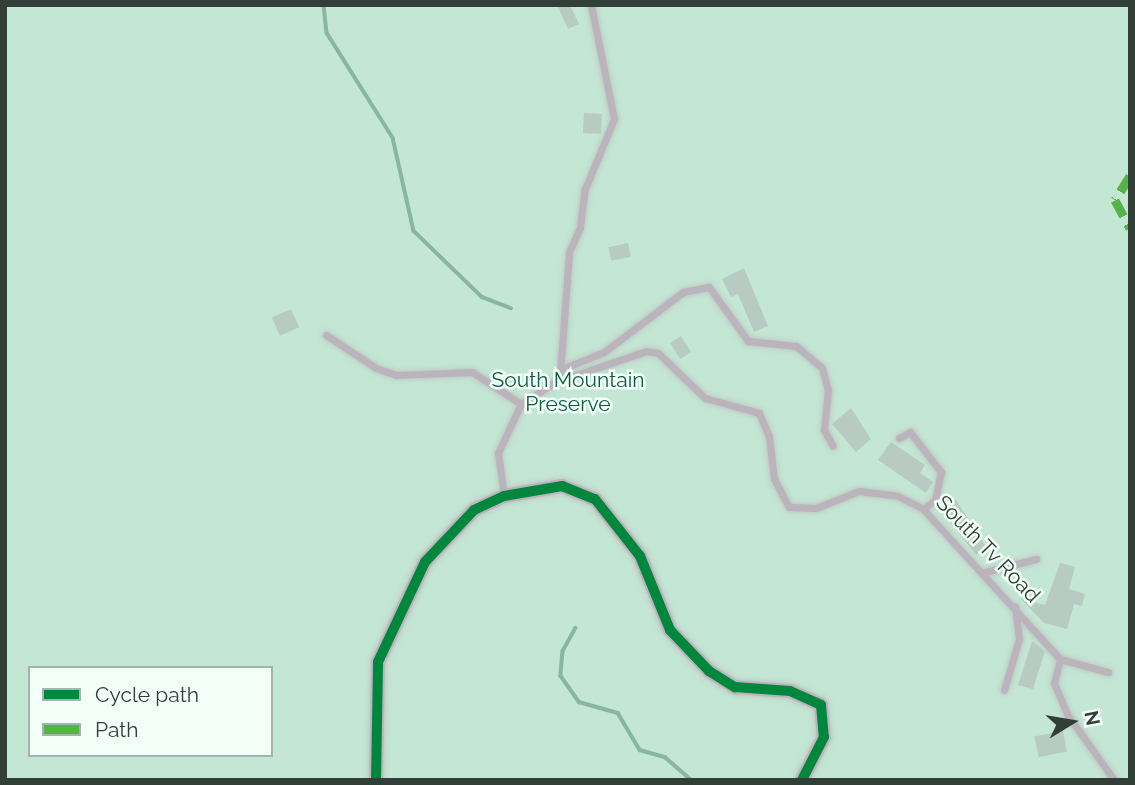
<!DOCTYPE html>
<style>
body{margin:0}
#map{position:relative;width:1135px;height:785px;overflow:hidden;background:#dff0e7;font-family:Raleway,sans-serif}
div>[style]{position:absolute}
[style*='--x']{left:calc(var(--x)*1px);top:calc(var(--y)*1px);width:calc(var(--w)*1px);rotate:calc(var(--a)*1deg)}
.green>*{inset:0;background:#c4e6d4}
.stream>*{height:3.5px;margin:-1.75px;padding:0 1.75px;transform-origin:1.75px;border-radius:1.75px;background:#88b7a1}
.building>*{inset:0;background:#b8cbc2;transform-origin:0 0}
.roads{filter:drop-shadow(0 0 2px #becbc4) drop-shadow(0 0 2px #becbc4)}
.service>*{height:7px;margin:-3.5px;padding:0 3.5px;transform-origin:3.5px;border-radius:3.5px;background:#bbb4bd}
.minor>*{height:14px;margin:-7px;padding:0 7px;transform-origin:7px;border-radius:7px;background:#bbb4bd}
.quiet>*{height:9px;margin-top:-4.5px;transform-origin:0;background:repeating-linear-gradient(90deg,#56b346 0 18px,transparent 0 27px)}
.cycleway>*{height:10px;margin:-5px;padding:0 5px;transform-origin:5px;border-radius:5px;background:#00873e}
span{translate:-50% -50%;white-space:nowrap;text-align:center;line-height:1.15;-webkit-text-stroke:5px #f3fff9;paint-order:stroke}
.park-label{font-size:21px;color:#0e5b3f}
.street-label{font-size:21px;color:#323e38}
.frame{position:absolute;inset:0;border:7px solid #323e38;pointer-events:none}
.legend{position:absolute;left:28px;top:666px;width:245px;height:91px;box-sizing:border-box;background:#f3fff9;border:2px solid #a6b2ac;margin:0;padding:9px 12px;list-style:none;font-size:21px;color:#323e38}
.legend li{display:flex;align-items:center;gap:14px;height:35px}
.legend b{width:35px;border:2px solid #a6b2ac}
.north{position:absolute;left:1037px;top:687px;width:70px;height:70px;-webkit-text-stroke:5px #f3fff9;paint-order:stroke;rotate:79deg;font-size:19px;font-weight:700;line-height:28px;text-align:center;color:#323e38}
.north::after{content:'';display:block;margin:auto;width:24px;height:32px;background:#323e38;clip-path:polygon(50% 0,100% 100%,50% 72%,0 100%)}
</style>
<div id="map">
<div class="green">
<i style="clip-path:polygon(evenodd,5px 5px,1130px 5px,1130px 780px,5px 780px,5px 5px,30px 668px,271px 668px,271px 755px,30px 755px,30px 668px)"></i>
</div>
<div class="stream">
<i style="--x:324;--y:5;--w:28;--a:84"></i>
<i style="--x:327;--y:33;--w:124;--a:57.8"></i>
<i style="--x:393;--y:138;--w:95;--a:77.3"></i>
<i style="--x:414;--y:231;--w:95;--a:44.1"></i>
<i style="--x:482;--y:297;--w:31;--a:21"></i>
<i style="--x:576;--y:628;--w:26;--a:119"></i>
<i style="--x:563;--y:651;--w:25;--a:95"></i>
<i style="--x:561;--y:676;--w:32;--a:55"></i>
<i style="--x:579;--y:702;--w:41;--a:15.8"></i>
<i style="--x:618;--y:713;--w:43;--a:59.3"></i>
<i style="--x:640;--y:750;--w:26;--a:16"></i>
<i style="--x:665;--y:757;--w:35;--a:41"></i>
</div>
<div class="building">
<i style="clip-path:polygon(557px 5px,570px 5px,579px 24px,568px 29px)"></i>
<i style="left:584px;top:113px;width:18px;height:20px;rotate:3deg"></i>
<i style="left:628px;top:243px;width:14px;height:20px;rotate:78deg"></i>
<i style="clip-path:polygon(744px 268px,768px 326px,754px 332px,738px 294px,731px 297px,722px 279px)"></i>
<i style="left:291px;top:309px;width:20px;height:21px;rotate:66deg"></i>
<i style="left:681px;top:336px;width:19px;height:13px;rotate:58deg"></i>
<i style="clip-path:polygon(851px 408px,871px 439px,856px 452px,832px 424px)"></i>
<i style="clip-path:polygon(891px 442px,925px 465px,920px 473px,933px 482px,926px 493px,878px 460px)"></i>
<i style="clip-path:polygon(956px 500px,986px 547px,976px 555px,942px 511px)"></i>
<i style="clip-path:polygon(1060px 563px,1075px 567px,1069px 589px,1085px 594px,1082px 606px,1074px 604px,1067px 629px,1044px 623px,1020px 598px,1045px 605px)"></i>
<i style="clip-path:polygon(1032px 641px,1045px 651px,1033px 689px,1018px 685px)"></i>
<i style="left:1063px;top:731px;width:21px;height:29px;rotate:79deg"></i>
</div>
<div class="roads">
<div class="service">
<i style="--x:326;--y:335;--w:60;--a:33.4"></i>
<i style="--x:376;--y:368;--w:21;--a:19"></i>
<i style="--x:396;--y:375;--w:76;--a:-2.3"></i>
<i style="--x:472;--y:372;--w:59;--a:33.1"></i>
<i style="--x:562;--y:369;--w:45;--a:-22"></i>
<i style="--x:604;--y:352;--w:99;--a:-37.2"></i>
<i style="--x:683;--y:292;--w:26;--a:-11"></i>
<i style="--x:709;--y:287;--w:67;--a:54.2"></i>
<i style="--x:748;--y:341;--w:48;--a:5.9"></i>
<i style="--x:796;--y:346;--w:34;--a:40"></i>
<i style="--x:822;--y:368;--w:23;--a:75"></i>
<i style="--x:828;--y:390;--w:40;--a:95.7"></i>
<i style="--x:824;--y:430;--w:18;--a:61"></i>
<i style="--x:560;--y:373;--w:121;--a:-85.7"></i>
<i style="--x:569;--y:252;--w:27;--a:-66"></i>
<i style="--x:580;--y:227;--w:38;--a:-83"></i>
<i style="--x:585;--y:189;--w:76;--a:-67.5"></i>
<i style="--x:614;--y:119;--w:116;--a:-101.4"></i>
<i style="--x:899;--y:438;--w:13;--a:-29"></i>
<i style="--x:910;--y:432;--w:51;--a:52.2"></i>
<i style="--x:941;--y:472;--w:29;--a:102"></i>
<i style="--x:935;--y:500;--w:15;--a:143"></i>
<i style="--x:504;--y:496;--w:43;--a:-97.9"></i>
<i style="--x:498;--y:453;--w:54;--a:-64.9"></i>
<i style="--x:521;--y:404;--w:40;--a:-32.9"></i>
<i style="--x:555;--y:382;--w:96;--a:-18.8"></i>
<i style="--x:646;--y:351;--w:12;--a:9"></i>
<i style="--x:658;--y:353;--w:65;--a:43.8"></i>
<i style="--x:705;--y:398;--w:56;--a:15.5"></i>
<i style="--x:759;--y:413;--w:25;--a:67"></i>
<i style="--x:769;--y:436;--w:43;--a:83.4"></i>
<i style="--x:774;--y:479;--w:32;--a:62"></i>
<i style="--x:789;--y:507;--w:27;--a:2"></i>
<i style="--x:816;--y:508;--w:46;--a:-21.6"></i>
<i style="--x:859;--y:491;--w:39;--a:7"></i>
<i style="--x:898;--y:496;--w:28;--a:27"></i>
<i style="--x:923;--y:509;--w:203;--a:47.6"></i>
<i style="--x:1060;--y:659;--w:25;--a:104"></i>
<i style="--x:1054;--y:683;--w:34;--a:67"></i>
<i style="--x:1067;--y:714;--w:81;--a:54.5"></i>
<i style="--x:985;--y:572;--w:53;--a:-14.3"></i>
<i style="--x:1060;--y:659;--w:50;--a:15.2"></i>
<i style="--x:1004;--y:690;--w:53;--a:-73.6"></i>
<i style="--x:1019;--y:639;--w:33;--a:-97"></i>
</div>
<div class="minor">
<i style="--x:376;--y:780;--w:118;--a:-89"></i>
<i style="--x:378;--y:662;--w:110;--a:-64.8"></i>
<i style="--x:425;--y:562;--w:71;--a:-46.7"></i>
<i style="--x:474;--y:510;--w:33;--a:-25"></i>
<i style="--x:504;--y:496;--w:59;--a:-9.8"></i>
<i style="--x:562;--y:486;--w:35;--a:22"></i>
<i style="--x:595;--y:499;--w:73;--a:51.7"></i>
<i style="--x:640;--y:556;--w:80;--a:67.9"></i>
<i style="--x:670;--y:630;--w:57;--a:46.4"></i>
<i style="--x:709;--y:671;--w:31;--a:32"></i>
<i style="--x:735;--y:687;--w:55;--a:4.2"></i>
<i style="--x:790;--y:691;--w:34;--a:24"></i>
<i style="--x:821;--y:705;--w:32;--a:85"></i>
<i style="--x:824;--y:737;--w:48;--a:117.1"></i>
</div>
</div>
<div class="quiet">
<i style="--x:1130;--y:176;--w:28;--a:122"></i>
<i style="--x:1115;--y:200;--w:32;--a:62"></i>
</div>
<div class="cycleway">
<i style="--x:376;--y:780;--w:118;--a:-89"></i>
<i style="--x:378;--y:662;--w:110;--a:-64.8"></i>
<i style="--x:425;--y:562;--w:71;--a:-46.7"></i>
<i style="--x:474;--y:510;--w:33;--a:-25"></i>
<i style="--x:504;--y:496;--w:59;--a:-9.8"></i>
<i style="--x:562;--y:486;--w:35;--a:22"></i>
<i style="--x:595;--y:499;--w:73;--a:51.7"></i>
<i style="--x:640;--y:556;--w:80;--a:67.9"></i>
<i style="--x:670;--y:630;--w:57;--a:46.4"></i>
<i style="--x:709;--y:671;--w:31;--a:32"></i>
<i style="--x:735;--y:687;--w:55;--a:4.2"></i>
<i style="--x:790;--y:691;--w:34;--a:24"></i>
<i style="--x:821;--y:705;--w:32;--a:85"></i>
<i style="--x:824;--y:737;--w:48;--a:117.1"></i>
</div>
<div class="park-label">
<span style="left:568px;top:392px">South Mountain<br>Preserve</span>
</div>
<div class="street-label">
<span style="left:988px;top:549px;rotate:46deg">South Tv Road</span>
</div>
<div class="frame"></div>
<ul class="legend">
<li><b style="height:9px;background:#00873e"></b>Cycle path</li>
<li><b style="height:9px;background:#56b346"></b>Path</li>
</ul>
<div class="north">N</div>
</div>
